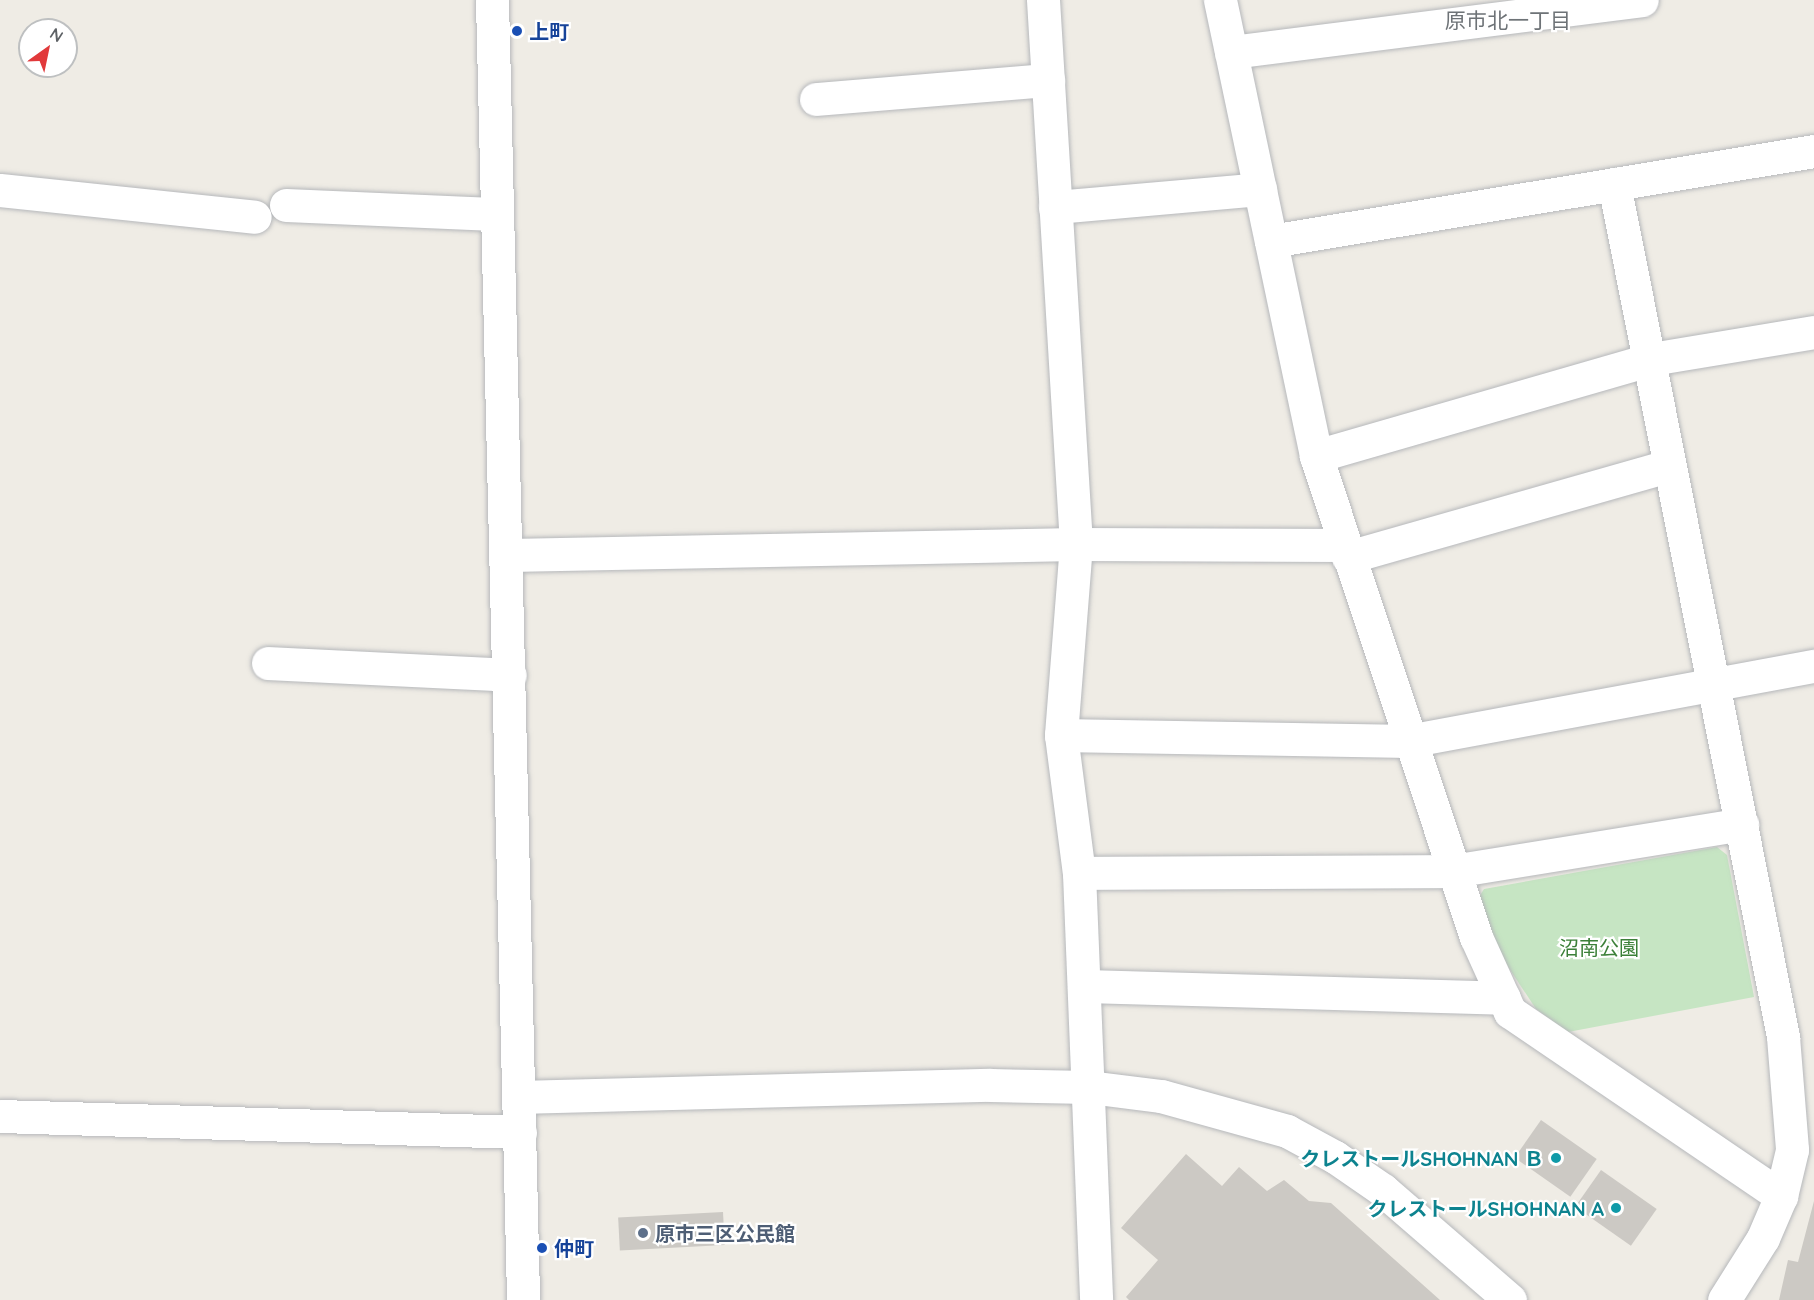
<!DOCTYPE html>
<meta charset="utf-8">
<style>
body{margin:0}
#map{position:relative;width:1814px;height:1300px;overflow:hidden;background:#efece5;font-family:Quicksand,"Noto Sans JP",sans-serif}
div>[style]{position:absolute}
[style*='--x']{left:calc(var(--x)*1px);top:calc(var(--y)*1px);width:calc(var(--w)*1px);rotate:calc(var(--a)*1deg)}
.green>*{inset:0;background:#c6e5c3}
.building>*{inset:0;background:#ccc9c4;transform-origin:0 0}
.roads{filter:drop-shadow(0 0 2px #b6b8bb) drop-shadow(0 0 2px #b6b8bb)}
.minor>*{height:33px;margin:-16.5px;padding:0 16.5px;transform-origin:16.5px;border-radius:16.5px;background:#fff}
.tertiary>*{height:33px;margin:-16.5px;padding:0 16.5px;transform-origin:16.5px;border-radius:16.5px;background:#fff}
.dots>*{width:16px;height:16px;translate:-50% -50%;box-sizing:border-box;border:3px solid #fff;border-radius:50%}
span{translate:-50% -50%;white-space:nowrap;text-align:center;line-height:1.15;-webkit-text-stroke:4.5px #fff;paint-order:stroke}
.transit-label{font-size:20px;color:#164399;font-weight:700}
.left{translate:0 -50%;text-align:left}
.park-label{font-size:20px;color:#3c8039}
.culture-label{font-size:20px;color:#0d838f;font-weight:700}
.right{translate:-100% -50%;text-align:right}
.service-label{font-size:20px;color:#4e5e75;font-weight:700}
.neighbourhood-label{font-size:21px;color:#6e7377}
.north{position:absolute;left:18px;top:18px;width:60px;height:60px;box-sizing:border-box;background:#fff;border:2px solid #bec0c1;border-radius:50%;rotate:33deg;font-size:16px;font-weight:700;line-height:24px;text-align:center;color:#5d6165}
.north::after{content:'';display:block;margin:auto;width:21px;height:27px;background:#e1393b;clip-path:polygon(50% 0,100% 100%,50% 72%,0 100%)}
</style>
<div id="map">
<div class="green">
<i style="clip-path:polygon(1717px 847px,1727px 855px,1754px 997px,1568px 1032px,1536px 1009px,1491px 941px,1476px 902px,1484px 889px)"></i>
</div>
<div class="building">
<i style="left:1541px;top:1120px;width:68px;height:46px;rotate:35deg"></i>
<i style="clip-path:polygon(1186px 1154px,1222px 1186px,1239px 1167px,1267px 1191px,1284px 1180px,1309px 1201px,1331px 1203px,1440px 1300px,1129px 1300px,1126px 1297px,1158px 1260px,1121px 1228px)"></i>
<i style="left:1601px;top:1170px;width:68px;height:45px;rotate:35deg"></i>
<i style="clip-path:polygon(1814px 1201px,1814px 1300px,1779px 1300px,1788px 1260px,1798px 1262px)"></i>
<i style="left:723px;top:1212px;width:33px;height:105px;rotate:87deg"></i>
</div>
<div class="roads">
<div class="minor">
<i style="--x:1043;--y:0;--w:545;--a:86.53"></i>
<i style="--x:1076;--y:544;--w:192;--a:94.5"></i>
<i style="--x:1061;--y:735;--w:139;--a:82.6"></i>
<i style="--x:1079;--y:873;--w:427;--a:87.7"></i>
<i style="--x:1220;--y:0;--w:466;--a:78.1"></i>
<i style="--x:1316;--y:456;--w:507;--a:71.6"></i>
<i style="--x:1476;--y:937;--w:82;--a:65.6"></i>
<i style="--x:1510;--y:1012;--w:328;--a:34.2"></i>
<i style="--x:1231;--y:52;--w:414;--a:-7.2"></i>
<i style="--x:816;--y:99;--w:233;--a:-4.7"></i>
<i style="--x:1614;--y:184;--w:870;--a:78.79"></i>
<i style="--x:1783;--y:1037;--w:113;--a:85.4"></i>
<i style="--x:1792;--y:1150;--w:47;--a:103.4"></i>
<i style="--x:1781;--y:1196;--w:46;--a:113.2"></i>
<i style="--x:1763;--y:1238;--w:73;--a:122.2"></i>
<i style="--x:0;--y:190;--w:256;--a:6"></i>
<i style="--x:286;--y:205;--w:210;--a:2.5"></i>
<i style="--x:1055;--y:207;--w:206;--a:-5"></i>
<i style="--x:1271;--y:241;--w:550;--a:-9.41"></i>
<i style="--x:1316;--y:456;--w:349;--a:-16.1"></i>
<i style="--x:1651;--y:359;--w:165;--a:-9.4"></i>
<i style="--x:508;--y:555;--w:568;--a:-1.11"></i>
<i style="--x:1076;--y:544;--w:268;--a:0.2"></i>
<i style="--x:1348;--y:557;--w:332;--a:-15.9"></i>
<i style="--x:268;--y:663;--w:242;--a:2.8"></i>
<i style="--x:1061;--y:735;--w:347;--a:1"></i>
<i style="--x:1408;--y:741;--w:413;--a:-10.5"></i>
<i style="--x:1079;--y:873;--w:374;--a:-0.3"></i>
<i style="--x:1453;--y:871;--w:293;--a:-9.2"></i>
<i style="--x:1084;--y:986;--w:420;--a:1.6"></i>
<i style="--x:0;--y:1116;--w:520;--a:1.76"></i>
</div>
<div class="tertiary">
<i style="--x:492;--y:0;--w:1300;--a:88.63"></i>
<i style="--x:518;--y:1097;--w:472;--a:-1.5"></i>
<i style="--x:990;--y:1085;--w:99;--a:1.2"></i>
<i style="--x:1089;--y:1087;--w:73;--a:7.1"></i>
<i style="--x:1161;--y:1096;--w:131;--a:15.5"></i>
<i style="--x:1287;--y:1131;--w:55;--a:28.4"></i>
<i style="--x:1335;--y:1157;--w:58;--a:34.5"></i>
<i style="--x:1383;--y:1190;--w:168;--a:40.9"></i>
</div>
</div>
<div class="dots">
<i style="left:517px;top:31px;background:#1a4fb4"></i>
<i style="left:1556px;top:1158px;background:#0f9aa8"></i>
<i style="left:1616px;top:1208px;background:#0f9aa8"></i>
<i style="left:643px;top:1233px;background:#5c6f8a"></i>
<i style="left:542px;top:1248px;background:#1a4fb4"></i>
</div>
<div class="transit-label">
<span class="left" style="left:529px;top:31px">上町</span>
<span class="left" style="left:554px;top:1248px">仲町</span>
</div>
<div class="park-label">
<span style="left:1599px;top:947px">沼南公園</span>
</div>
<div class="culture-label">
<span class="right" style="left:1544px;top:1158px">クレストールSHOHNAN Ｂ</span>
<span class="right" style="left:1604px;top:1208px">クレストールSHOHNAN A</span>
</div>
<div class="service-label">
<span class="left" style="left:655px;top:1233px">原市三区公民館</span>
</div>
<div class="neighbourhood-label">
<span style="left:1508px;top:20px">原市北一丁目</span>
</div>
<div class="north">N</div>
</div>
